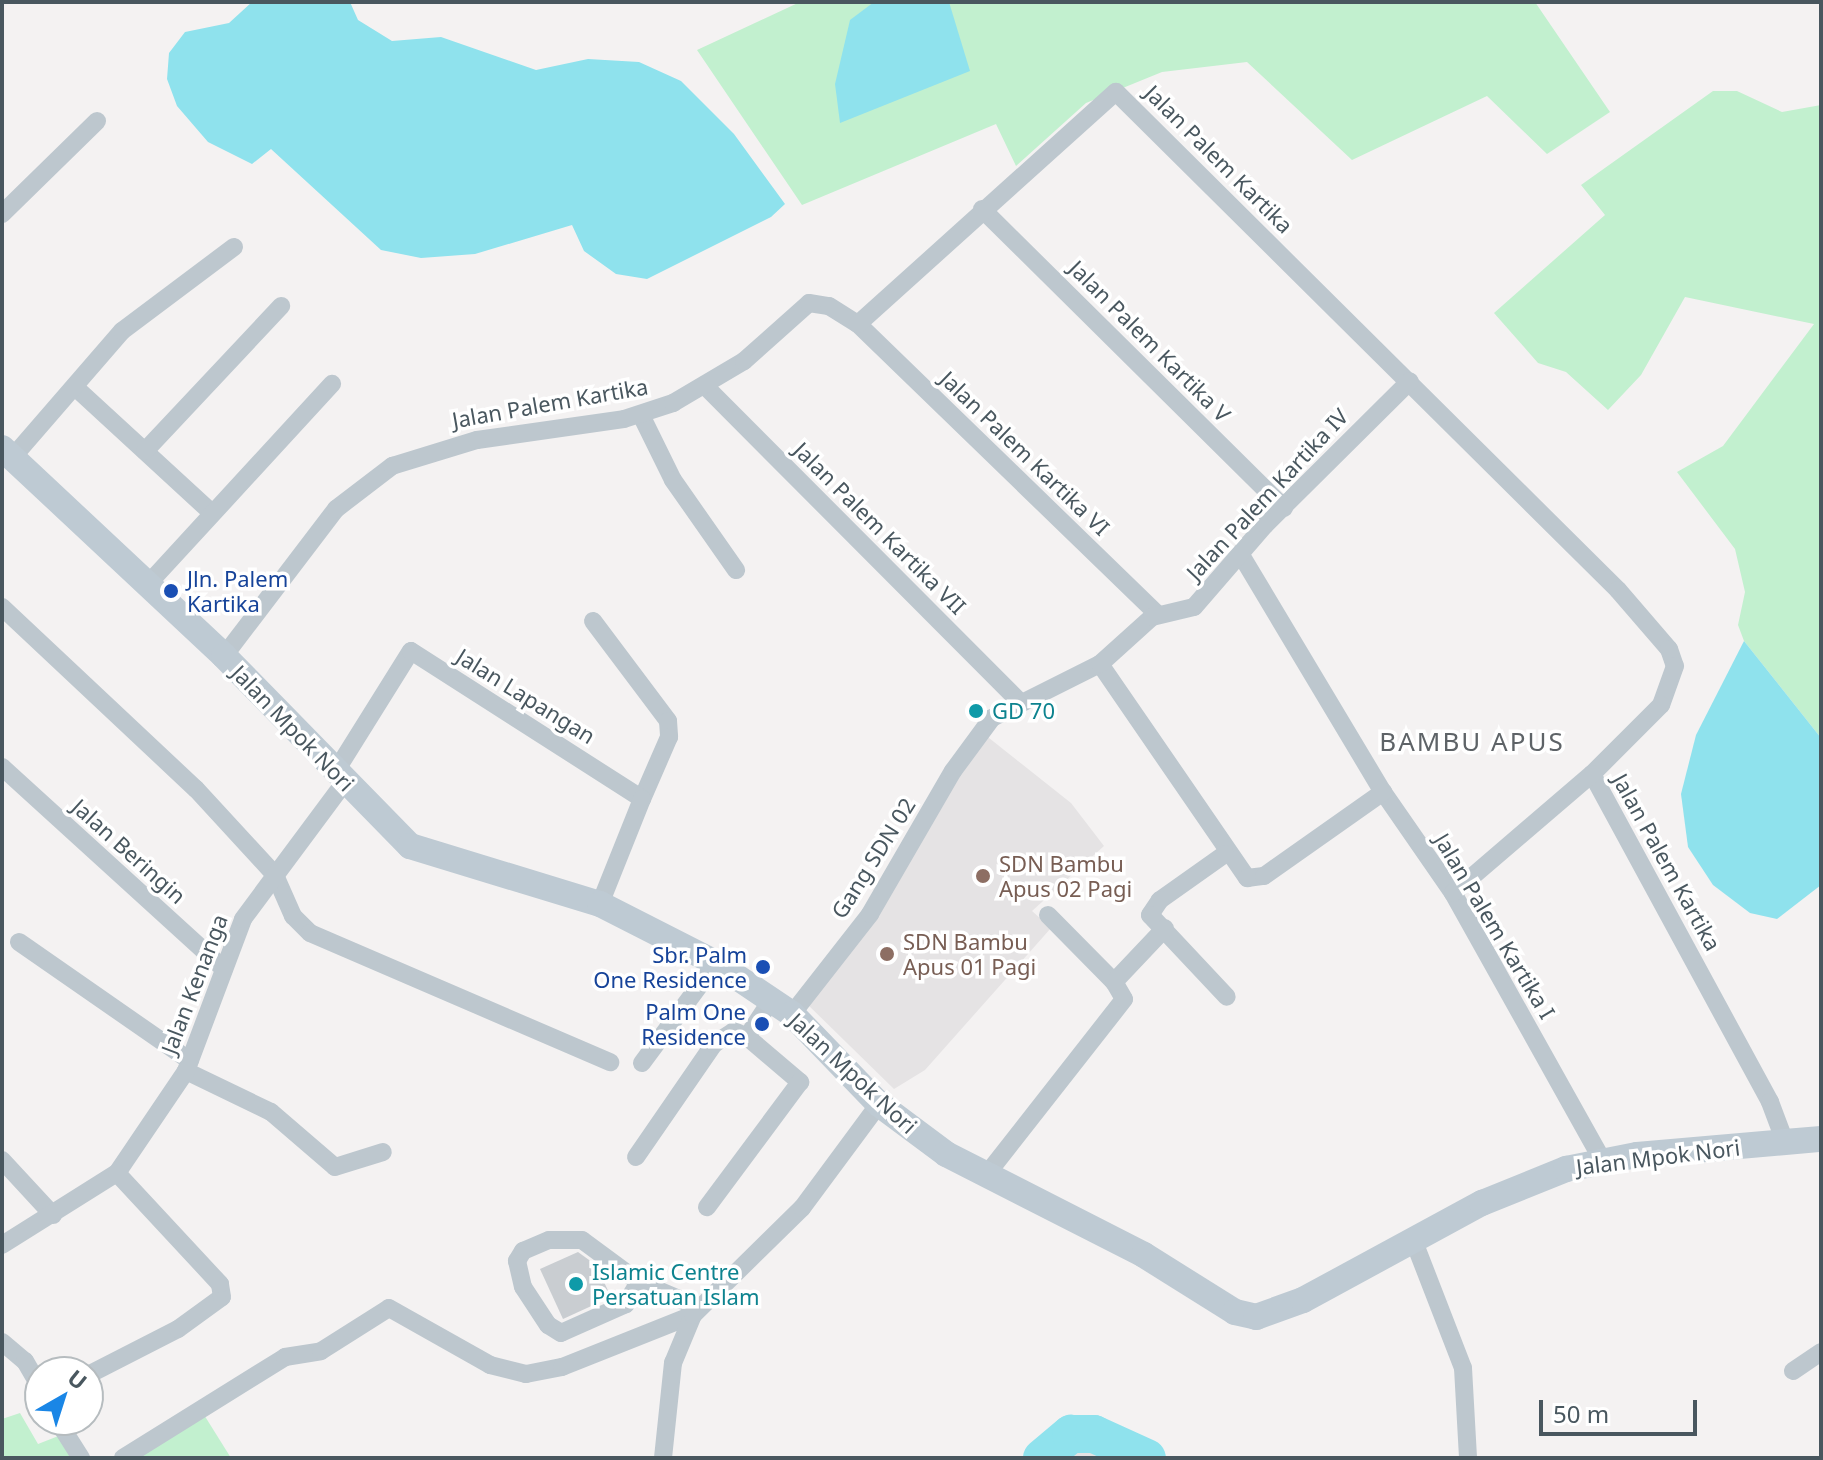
<!DOCTYPE html>
<style>
body{margin:0}
#map{position:relative;width:1823px;height:1460px;overflow:hidden;background:#f4f2f2;font-family:"Noto Sans",sans-serif}
div>[style]{position:absolute}
[style*='--x']{left:calc(var(--x)*1px);top:calc(var(--y)*1px);width:calc(var(--w)*1px);rotate:calc(var(--a)*1deg)}
.education>*{inset:0;background:#e5e3e4}
.green>*{inset:0;background:#c2f0cf}
.water>*{inset:0;background:#8fe2ed}
.river>*{height:38px;margin:-19px;padding:0 19px;transform-origin:19px;border-radius:19px;background:#8fe2ed}
.building>*{inset:0;background:#c9cdd1}
.minor>*{height:18px;margin:-9px;padding:0 9px;transform-origin:9px;border-radius:9px;background:#bdc7ce}
.secondary>*{height:26px;margin:-13px;padding:0 13px;transform-origin:13px;border-radius:13px;background:#becad3}
.dots>*{width:22px;height:22px;translate:-50% -50%;box-sizing:border-box;border:4px solid #fff;border-radius:50%}
span{translate:-50% -50%;white-space:nowrap;text-align:center;line-height:1.15;-webkit-text-stroke:7px #fff;paint-order:stroke}
.street-label{font-size:22px;color:#49575f}
.transit-label{font-size:22px;color:#164399}
.left{translate:0 -50%;text-align:left}
.right{translate:-100% -50%;text-align:right}
.culture-label{font-size:22px;color:#0d838f}
.education-label{font-size:22px;color:#785e54}
.quarter-label{font-size:26px;color:#5e6367;letter-spacing:2px}
.frame{position:absolute;inset:0;border:4px solid #49575f;pointer-events:none}
.north{position:absolute;left:24px;top:1356px;width:80px;height:80px;box-sizing:border-box;background:#fff;border:2px solid #b6bcbf;border-radius:50%;rotate:39deg;font-size:22px;font-weight:700;line-height:32px;text-align:center;color:#49575f}
.north::after{content:'';display:block;margin:auto;width:28px;height:36px;background:#1a86e6;clip-path:polygon(50% 0,100% 100%,50% 72%,0 100%)}
.scale{position:absolute;left:1539px;top:1400px;width:158px;height:36px;box-sizing:border-box;border:4px solid #49575f;border-top:0;padding-left:10px;font-size:24px;line-height:28px;white-space:nowrap;color:#49575f;-webkit-text-stroke:6px #fff;paint-order:stroke}
</style>
<div id="map">
<div class="education">
<i style="clip-path:polygon(984px 734px,1071px 803px,1104px 846px,1032px 911px,1051px 928px,925px 1070px,894px 1089px,804px 1001px)"></i>
<i style="clip-path:polygon(1089px 1440px,1106px 1445px,1134px 1458px,1053px 1458px,1075px 1442px)"></i>
</div>
<div class="green">
<i style="clip-path:polygon(800px 2px,1535px 2px,1610px 112px,1547px 154px,1487px 96px,1352px 160px,1247px 62px,1162px 72px,1086px 103px,1016px 166px,996px 124px,802px 205px,697px 50px)"></i>
<i style="clip-path:polygon(1713px 91px,1737px 91px,1782px 112px,1821px 105px,1821px 738px,1744px 641px,1738px 625px,1745px 592px,1735px 549px,1677px 472px,1723px 446px,1814px 324px,1685px 297px,1641px 375px,1608px 410px,1566px 372px,1538px 363px,1494px 313px,1605px 215px,1581px 185px)"></i>
<i style="clip-path:polygon(201px 1410px,231px 1458px,128px 1458px)"></i>
<i style="clip-path:polygon(20px 1413px,38px 1444px,61px 1435px,73px 1458px,2px 1458px,2px 1419px)"></i>
</div>
<div class="water">
<i style="clip-path:polygon(252px 2px,350px 2px,358px 20px,392px 41px,441px 37px,536px 70px,588px 59px,639px 62px,681px 81px,734px 134px,785px 204px,771px 217px,647px 279px,616px 274px,584px 251px,572px 225px,475px 254px,421px 258px,381px 250px,271px 149px,252px 164px,208px 142px,177px 106px,167px 79px,169px 53px,185px 32px,229px 23px)"></i>
<i style="clip-path:polygon(874px 2px,949px 2px,970px 71px,840px 123px,835px 84px,850px 20px)"></i>
<i style="clip-path:polygon(1744px 641px,1821px 738px,1821px 885px,1777px 919px,1750px 913px,1713px 885px,1688px 847px,1681px 794px,1696px 735px)"></i>
</div>
<div class="river">
<i style="--x:1042;--y:1458;--w:38;--a:-40"></i>
<i style="--x:1071;--y:1434;--w:23;--a:0"></i>
<i style="--x:1094;--y:1434;--w:58;--a:24.4"></i>
</div>
<div class="building">
<i style="clip-path:polygon(578px 1252px,596px 1265px,611px 1297px,563px 1319px,540px 1269px)"></i>
</div>
<div class="minor">
<i style="--x:982;--y:209;--w:425;--a:44.7"></i>
<i style="--x:2;--y:214;--w:133;--a:-44.4"></i>
<i style="--x:858;--y:324;--w:418;--a:44.1"></i>
<i style="--x:706;--y:387;--w:446;--a:45.1"></i>
<i style="--x:76;--y:388;--w:185;--a:42.6"></i>
<i style="--x:641;--y:415;--w:72;--a:63.8"></i>
<i style="--x:673;--y:480;--w:110;--a:55"></i>
<i style="--x:145;--y:451;--w:199;--a:-46.8"></i>
<i style="--x:12;--y:458;--w:168;--a:-49.1"></i>
<i style="--x:122;--y:331;--w:140;--a:-36.9"></i>
<i style="--x:1241;--y:555;--w:276;--a:59.1"></i>
<i style="--x:1383;--y:792;--w:123;--a:55.3"></i>
<i style="--x:1453;--y:893;--w:307;--a:60.8"></i>
<i style="--x:148;--y:584;--w:272;--a:-47.4"></i>
<i style="--x:2;--y:607;--w:266;--a:43.2"></i>
<i style="--x:196;--y:789;--w:117;--a:47.4"></i>
<i style="--x:275;--y:875;--w:45;--a:66.3"></i>
<i style="--x:293;--y:916;--w:24;--a:45"></i>
<i style="--x:310;--y:933;--w:327;--a:23.3"></i>
<i style="--x:593;--y:621;--w:125;--a:53.1"></i>
<i style="--x:668;--y:721;--w:16;--a:86"></i>
<i style="--x:669;--y:737;--w:68;--a:113.5"></i>
<i style="--x:224;--y:656;--w:185;--a:-52.7"></i>
<i style="--x:336;--y:509;--w:71;--a:-37.5"></i>
<i style="--x:392;--y:466;--w:89;--a:-17"></i>
<i style="--x:477;--y:440;--w:148;--a:-8.1"></i>
<i style="--x:624;--y:419;--w:52;--a:-18.1"></i>
<i style="--x:673;--y:403;--w:82;--a:-30.6"></i>
<i style="--x:744;--y:361;--w:87;--a:-41.7"></i>
<i style="--x:809;--y:303;--w:20;--a:9"></i>
<i style="--x:829;--y:306;--w:34;--a:32"></i>
<i style="--x:858;--y:324;--w:347;--a:-42"></i>
<i style="--x:1116;--y:92;--w:707;--a:44.77"></i>
<i style="--x:1618;--y:590;--w:78;--a:49.2"></i>
<i style="--x:1669;--y:649;--w:18;--a:71"></i>
<i style="--x:1675;--y:666;--w:41;--a:109.7"></i>
<i style="--x:1661;--y:705;--w:98;--a:135"></i>
<i style="--x:1592;--y:774;--w:373;--a:61.5"></i>
<i style="--x:1770;--y:1102;--w:43;--a:69.4"></i>
<i style="--x:1100;--y:664;--w:260;--a:55.5"></i>
<i style="--x:1247;--y:878;--w:17;--a:-7"></i>
<i style="--x:1264;--y:876;--w:146;--a:-35.2"></i>
<i style="--x:2;--y:767;--w:300;--a:42.3"></i>
<i style="--x:334;--y:774;--w:145;--a:-58"></i>
<i style="--x:411;--y:651;--w:274;--a:32.6"></i>
<i style="--x:642;--y:799;--w:113;--a:111.8"></i>
<i style="--x:1225;--y:854;--w:80;--a:144.7"></i>
<i style="--x:1160;--y:900;--w:18;--a:124"></i>
<i style="--x:1150;--y:915;--w:112;--a:46.8"></i>
<i style="--x:1453;--y:893;--w:183;--a:-40.6"></i>
<i style="--x:1048;--y:915;--w:94;--a:45.4"></i>
<i style="--x:19;--y:942;--w:208;--a:34.8"></i>
<i style="--x:792;--y:1014;--w:127;--a:-52"></i>
<i style="--x:870;--y:914;--w:165;--a:-59.9"></i>
<i style="--x:953;--y:771;--w:66;--a:-53.7"></i>
<i style="--x:992;--y:718;--w:121;--a:-26.6"></i>
<i style="--x:1100;--y:664;--w:70;--a:-42.1"></i>
<i style="--x:1152;--y:617;--w:43;--a:-13.4"></i>
<i style="--x:1194;--y:607;--w:108;--a:-49.1"></i>
<i style="--x:1265;--y:525;--w:204;--a:-44.8"></i>
<i style="--x:747;--y:1037;--w:45;--a:-56.7"></i>
<i style="--x:642;--y:1063;--w:124;--a:-53.5"></i>
<i style="--x:186;--y:1071;--w:94;--a:25.8"></i>
<i style="--x:271;--y:1112;--w:84;--a:40.7"></i>
<i style="--x:335;--y:1167;--w:50;--a:-17.4"></i>
<i style="--x:636;--y:1157;--w:137;--a:-55.4"></i>
<i style="--x:714;--y:1044;--w:24;--a:-33"></i>
<i style="--x:734;--y:1031;--w:14;--a:25"></i>
<i style="--x:747;--y:1037;--w:70;--a:40.3"></i>
<i style="--x:800;--y:1082;--w:156;--a:126.6"></i>
<i style="--x:2;--y:1160;--w:75;--a:47.2"></i>
<i style="--x:987;--y:1174;--w:222;--a:-51.9"></i>
<i style="--x:1124;--y:999;--w:20;--a:-120"></i>
<i style="--x:1114;--y:982;--w:74;--a:-46.6"></i>
<i style="--x:1413;--y:1239;--w:138;--a:68.8"></i>
<i style="--x:1463;--y:1368;--w:90;--a:86.8"></i>
<i style="--x:2;--y:1245;--w:136;--a:-32.1"></i>
<i style="--x:117;--y:1173;--w:123;--a:-55.9"></i>
<i style="--x:186;--y:1071;--w:162;--a:-69.4"></i>
<i style="--x:243;--y:919;--w:169;--a:-53.4"></i>
<i style="--x:639;--y:1282;--w:26;--a:121"></i>
<i style="--x:626;--y:1304;--w:71;--a:156"></i>
<i style="--x:561;--y:1333;--w:15;--a:-148"></i>
<i style="--x:548;--y:1325;--w:45;--a:-123.3"></i>
<i style="--x:523;--y:1287;--w:27;--a:-103"></i>
<i style="--x:517;--y:1261;--w:12;--a:-59"></i>
<i style="--x:523;--y:1251;--w:28;--a:-23"></i>
<i style="--x:549;--y:1240;--w:33;--a:0"></i>
<i style="--x:582;--y:1240;--w:71;--a:36.4"></i>
<i style="--x:639;--y:1282;--w:66;--a:23.1"></i>
<i style="--x:2;--y:1342;--w:30;--a:40"></i>
<i style="--x:25;--y:1361;--w:30;--a:60"></i>
<i style="--x:1793;--y:1371;--w:34;--a:-34"></i>
<i style="--x:88;--y:1375;--w:101;--a:-27.1"></i>
<i style="--x:178;--y:1329;--w:54;--a:-36"></i>
<i style="--x:222;--y:1297;--w:13;--a:-99"></i>
<i style="--x:220;--y:1284;--w:151;--a:-132.9"></i>
<i style="--x:57;--y:1420;--w:45;--a:57.7"></i>
<i style="--x:123;--y:1458;--w:191;--a:-31.9"></i>
<i style="--x:285;--y:1357;--w:36;--a:-9"></i>
<i style="--x:321;--y:1351;--w:80;--a:-32.3"></i>
<i style="--x:389;--y:1308;--w:116;--a:29.4"></i>
<i style="--x:490;--y:1365;--w:37;--a:14"></i>
<i style="--x:526;--y:1374;--w:37;--a:-11"></i>
<i style="--x:562;--y:1367;--w:141;--a:-21.7"></i>
<i style="--x:663;--y:1458;--w:96;--a:-84"></i>
<i style="--x:673;--y:1363;--w:52;--a:-67.4"></i>
<i style="--x:693;--y:1315;--w:153;--a:-44.5"></i>
<i style="--x:802;--y:1208;--w:129;--a:-53.5"></i>
</div>
<div class="secondary">
<i style="--x:2;--y:448;--w:304;--a:43.1"></i>
<i style="--x:224;--y:656;--w:266;--a:45.6"></i>
<i style="--x:410;--y:846;--w:199;--a:17"></i>
<i style="--x:600;--y:904;--w:130;--a:27"></i>
<i style="--x:716;--y:963;--w:92;--a:33.9"></i>
<i style="--x:792;--y:1014;--w:125;--a:46"></i>
<i style="--x:879;--y:1104;--w:84;--a:36.7"></i>
<i style="--x:946;--y:1154;--w:222;--a:27"></i>
<i style="--x:1144;--y:1255;--w:107;--a:32.1"></i>
<i style="--x:1235;--y:1312;--w:22;--a:13"></i>
<i style="--x:1256;--y:1317;--w:50;--a:-19.9"></i>
<i style="--x:1303;--y:1300;--w:204;--a:-28.5"></i>
<i style="--x:1482;--y:1203;--w:91;--a:-22"></i>
<i style="--x:1566;--y:1169;--w:72;--a:-11.2"></i>
<i style="--x:1637;--y:1155;--w:185;--a:-5"></i>
</div>
<div class="dots">
<i style="left:171px;top:591px;background:#1a4fb4"></i>
<i style="left:976px;top:711px;background:#0f9aa8"></i>
<i style="left:983px;top:876px;background:#8d6e63"></i>
<i style="left:887px;top:954px;background:#8d6e63"></i>
<i style="left:763px;top:967px;background:#1a4fb4"></i>
<i style="left:762px;top:1024px;background:#1a4fb4"></i>
<i style="left:576px;top:1284px;background:#0f9aa8"></i>
</div>
<div class="street-label">
<span style="left:1219px;top:159px;rotate:45deg">Jalan Palem Kartika</span>
<span style="left:1150px;top:341px;rotate:45deg">Jalan Palem Kartika V</span>
<span style="left:550px;top:403px;rotate:-10deg">Jalan Palem Kartika</span>
<span style="left:1025px;top:453px;rotate:44deg">Jalan Palem Kartika VI</span>
<span style="left:1267px;top:494px;rotate:-47deg">Jalan Palem Kartika IV</span>
<span style="left:880px;top:528px;rotate:45deg">Jalan Palem Kartika VII</span>
<span style="left:526px;top:696px;rotate:32deg">Jalan Lapangan</span>
<span style="left:293px;top:728px;rotate:46deg">Jalan Mpok Nori</span>
<span style="left:129px;top:851px;rotate:42deg">Jalan Beringin</span>
<span style="left:873px;top:858px;rotate:-58deg">Gang SDN 02</span>
<span style="left:1667px;top:862px;rotate:61deg">Jalan Palem Kartika</span>
<span style="left:1495px;top:926px;rotate:59deg">Jalan Palem Kartika I</span>
<span style="left:194px;top:984px;rotate:-69deg">Jalan Kenanga</span>
<span style="left:853px;top:1073px;rotate:43deg">Jalan Mpok Nori</span>
<span style="left:1658px;top:1157px;rotate:-7deg">Jalan Mpok Nori</span>
</div>
<div class="transit-label">
<span class="left" style="left:187px;top:591px">Jln. Palem<br>Kartika</span>
<span class="right" style="left:747px;top:967px">Sbr. Palm<br>One Residence</span>
<span class="right" style="left:746px;top:1024px">Palm One<br>Residence</span>
</div>
<div class="culture-label">
<span class="left" style="left:992px;top:711px">GD 70</span>
<span class="left" style="left:592px;top:1284px">Islamic Centre<br>Persatuan Islam</span>
</div>
<div class="education-label">
<span class="left" style="left:999px;top:876px">SDN Bambu<br>Apus 02 Pagi</span>
<span class="left" style="left:903px;top:954px">SDN Bambu<br>Apus 01 Pagi</span>
</div>
<div class="quarter-label">
<span style="left:1472px;top:742px">BAMBU APUS</span>
</div>
<div class="frame"></div>
<div class="north">U</div>
<div class="scale">50 m</div>
</div>
